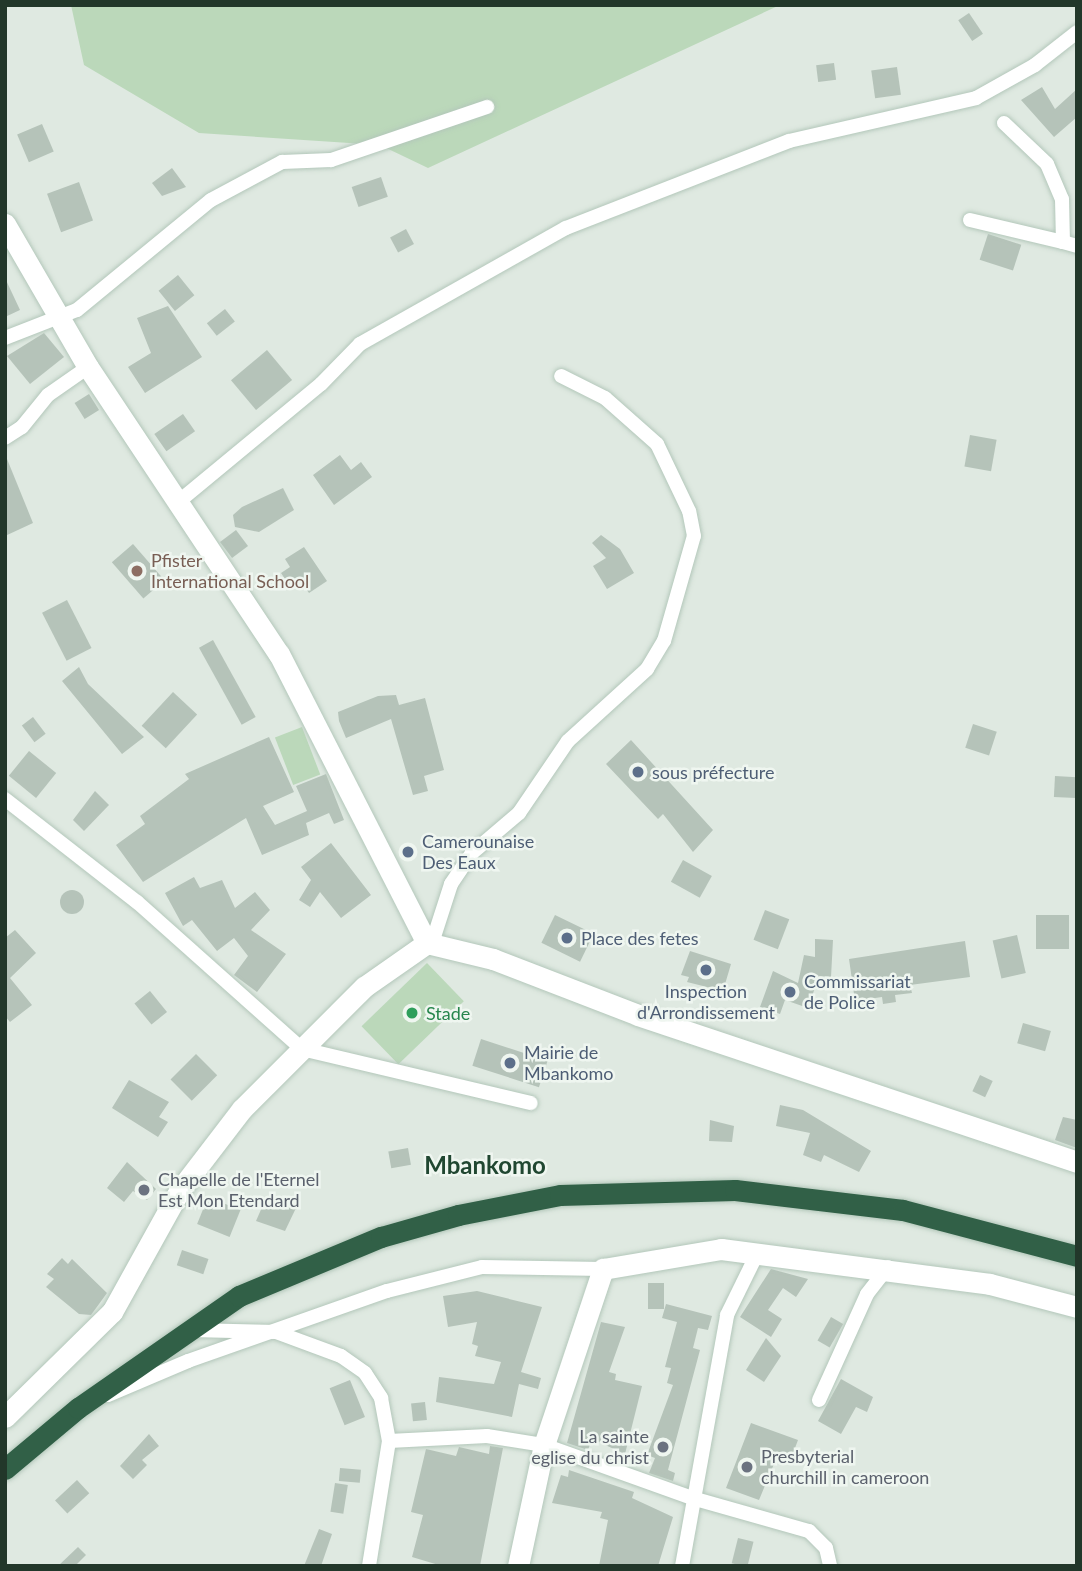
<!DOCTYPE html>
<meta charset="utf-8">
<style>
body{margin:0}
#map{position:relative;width:1082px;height:1571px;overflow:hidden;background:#dfe9e1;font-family:Lato,sans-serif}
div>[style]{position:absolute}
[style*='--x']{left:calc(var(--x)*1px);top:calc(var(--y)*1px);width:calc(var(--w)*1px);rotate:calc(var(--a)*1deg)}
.green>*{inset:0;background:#bbd8ba;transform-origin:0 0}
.building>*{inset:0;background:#b5c3b9;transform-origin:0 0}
.round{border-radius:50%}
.roads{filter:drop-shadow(0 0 2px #b3c7ba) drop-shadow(0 0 2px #b3c7ba)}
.street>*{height:14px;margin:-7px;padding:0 7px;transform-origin:7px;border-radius:7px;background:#fff}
.secondary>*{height:21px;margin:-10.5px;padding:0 10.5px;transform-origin:10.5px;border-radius:10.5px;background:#fff}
.highway>*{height:21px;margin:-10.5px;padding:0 10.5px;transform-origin:10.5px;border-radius:10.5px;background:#316047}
.dots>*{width:19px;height:19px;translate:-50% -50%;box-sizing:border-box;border:4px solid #eff6f0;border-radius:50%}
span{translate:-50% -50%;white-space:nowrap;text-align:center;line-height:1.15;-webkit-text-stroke:5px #eff6f0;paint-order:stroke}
.education-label{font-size:18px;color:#785e54}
.left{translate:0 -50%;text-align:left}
.service-label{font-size:18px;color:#4e5e75}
.leisure-label{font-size:18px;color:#27864d}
.worship-label{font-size:18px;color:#5b616d}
.right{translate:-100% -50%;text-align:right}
.district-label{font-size:24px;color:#204731;font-weight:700}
.frame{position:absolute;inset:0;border:7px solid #22372a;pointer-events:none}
</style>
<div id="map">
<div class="green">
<i style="clip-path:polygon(71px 5px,780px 5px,428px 168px,380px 145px,199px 133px,84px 65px)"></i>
<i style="left:302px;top:727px;width:51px;height:29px;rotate:69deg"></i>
<i style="left:427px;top:963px;width:53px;height:91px;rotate:46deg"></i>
</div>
<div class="building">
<i style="left:969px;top:13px;width:25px;height:13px;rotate:56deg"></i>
<i style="left:834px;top:63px;width:17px;height:18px;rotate:83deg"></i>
<i style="left:897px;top:67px;width:28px;height:26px;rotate:82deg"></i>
<i style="clip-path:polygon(1042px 87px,1055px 109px,1077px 89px,1077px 117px,1054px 137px,1021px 100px)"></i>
<i style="left:42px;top:124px;width:30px;height:27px;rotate:67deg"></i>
<i style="clip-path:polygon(172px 168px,186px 187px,162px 196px,152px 183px)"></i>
<i style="left:381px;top:177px;width:21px;height:31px;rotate:71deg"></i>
<i style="left:79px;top:182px;width:41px;height:34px;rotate:70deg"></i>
<i style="left:406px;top:229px;width:17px;height:18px;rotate:62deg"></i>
<i style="left:988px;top:234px;width:35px;height:27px;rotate:18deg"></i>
<i style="left:178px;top:275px;width:26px;height:25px;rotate:51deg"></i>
<i style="clip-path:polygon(5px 278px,20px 310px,5px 317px)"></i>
<i style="clip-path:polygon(168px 306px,202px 357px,145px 393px,128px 367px,151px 353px,137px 318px)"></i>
<i style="left:225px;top:309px;width:16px;height:23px;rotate:52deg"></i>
<i style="clip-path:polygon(44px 333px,64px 357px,30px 384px,7px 356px)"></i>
<i style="left:267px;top:350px;width:39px;height:47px;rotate:50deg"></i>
<i style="left:89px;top:394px;width:19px;height:17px;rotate:58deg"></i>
<i style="left:183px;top:414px;width:21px;height:35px;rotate:55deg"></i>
<i style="left:970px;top:435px;width:27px;height:32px;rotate:10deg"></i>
<i style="clip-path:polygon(5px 454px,33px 523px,5px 536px)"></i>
<i style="clip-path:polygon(340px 455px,351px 470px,361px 462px,372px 477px,334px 505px,313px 475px)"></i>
<i style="clip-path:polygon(283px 488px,294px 510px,259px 532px,235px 527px,233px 515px,242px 507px)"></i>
<i style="left:236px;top:530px;width:20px;height:20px;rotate:53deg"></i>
<i style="clip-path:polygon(601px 535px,620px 549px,634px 573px,607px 589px,593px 566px,606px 558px,592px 543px)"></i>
<i style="left:133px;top:544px;width:48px;height:28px;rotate:49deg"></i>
<i style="clip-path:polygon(304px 547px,327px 581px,309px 593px,299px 579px,289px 585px,281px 573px,290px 567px,285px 559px)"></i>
<i style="left:67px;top:600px;width:54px;height:28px;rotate:63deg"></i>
<i style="left:213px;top:640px;width:88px;height:16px;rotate:61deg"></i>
<i style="clip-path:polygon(79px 667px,88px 684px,144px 737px,122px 754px,62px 681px)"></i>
<i style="left:173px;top:692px;width:33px;height:46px;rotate:43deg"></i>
<i style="clip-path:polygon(396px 695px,399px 705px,425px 698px,444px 770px,424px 776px,428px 791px,413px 795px,391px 719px,346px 738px,339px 721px,338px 712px,378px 696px)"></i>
<i style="left:33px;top:717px;width:21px;height:14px;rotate:53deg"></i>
<i style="left:973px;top:724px;width:25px;height:25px;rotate:18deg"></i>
<i style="clip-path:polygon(269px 737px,294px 792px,263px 806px,275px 825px,307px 811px,296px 786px,326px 774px,344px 820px,334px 824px,329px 813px,306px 823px,309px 835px,262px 855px,246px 818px,143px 882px,116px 845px,145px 824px,140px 816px,189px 779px,185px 774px)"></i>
<i style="clip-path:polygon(631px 740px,713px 830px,693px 852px,663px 814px,658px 819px,606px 764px)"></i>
<i style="left:29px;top:751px;width:35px;height:32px;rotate:39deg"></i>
<i style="left:1055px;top:776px;width:22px;height:21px;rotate:3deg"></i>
<i style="clip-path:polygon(95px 791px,109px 805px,84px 831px,73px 820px)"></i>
<i style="clip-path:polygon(331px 843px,371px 895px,341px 918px,320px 892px,310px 907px,299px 900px,311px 880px,301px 867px)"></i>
<i style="left:683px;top:860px;width:33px;height:25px;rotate:29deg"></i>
<i style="clip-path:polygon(194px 877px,200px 888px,222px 880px,235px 908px,255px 892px,270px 910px,251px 930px,286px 954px,257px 992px,234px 975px,248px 956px,234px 938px,217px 951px,192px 920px,183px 926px,165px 893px)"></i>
<i class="round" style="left:60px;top:890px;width:24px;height:24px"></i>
<i style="left:765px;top:910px;width:26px;height:32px;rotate:21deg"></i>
<i style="left:555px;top:915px;width:43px;height:31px;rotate:26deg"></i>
<i style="left:1036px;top:915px;width:33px;height:34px"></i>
<i style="clip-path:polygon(15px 930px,36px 953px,10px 978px,32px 1005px,10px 1022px,5px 1016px,5px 938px)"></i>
<i style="left:1017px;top:935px;width:39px;height:25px;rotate:77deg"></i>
<i style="clip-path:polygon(815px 939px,833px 940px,831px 977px,819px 976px,808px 1008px,785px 1000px,780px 1014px,760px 1007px,773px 971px,798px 983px,804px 955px,815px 957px)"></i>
<i style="clip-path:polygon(965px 941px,970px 977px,910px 985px,912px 993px,895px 995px,896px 1002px,883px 1004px,882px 997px,855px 1001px,849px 959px)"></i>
<i style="clip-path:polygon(690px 951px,731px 964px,723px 991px,687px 982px,689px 977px,681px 975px)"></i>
<i style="left:150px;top:991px;width:27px;height:20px;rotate:51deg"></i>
<i style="left:1023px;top:1023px;width:29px;height:21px;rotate:16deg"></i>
<i style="left:481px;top:1039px;width:70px;height:28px;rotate:18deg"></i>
<i style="left:196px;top:1054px;width:30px;height:36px;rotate:45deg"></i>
<i style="left:980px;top:1075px;width:14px;height:18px;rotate:25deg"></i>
<i style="clip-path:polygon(129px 1080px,169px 1102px,159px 1117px,168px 1122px,158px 1137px,112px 1108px)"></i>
<i style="clip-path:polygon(780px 1105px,803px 1110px,871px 1151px,859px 1172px,824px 1155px,821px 1162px,803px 1155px,810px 1133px,776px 1126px)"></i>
<i style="clip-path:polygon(1063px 1117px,1077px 1120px,1077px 1148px,1055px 1140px)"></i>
<i style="clip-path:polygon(710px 1120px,734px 1126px,732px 1142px,709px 1141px)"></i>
<i style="left:408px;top:1148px;width:17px;height:20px;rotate:80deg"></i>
<i style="clip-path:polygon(127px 1162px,156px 1189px,147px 1200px,133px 1191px,124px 1202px,107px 1188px)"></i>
<i style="left:208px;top:1197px;width:35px;height:29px;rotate:22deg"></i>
<i style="clip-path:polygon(266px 1198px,296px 1208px,285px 1231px,256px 1221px)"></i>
<i style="left:182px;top:1250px;width:28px;height:16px;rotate:19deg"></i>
<i style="clip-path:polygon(62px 1258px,68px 1264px,72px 1259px,107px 1293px,91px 1315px,79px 1314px,46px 1287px,54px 1279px,47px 1274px)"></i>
<i style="clip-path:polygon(771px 1269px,808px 1279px,796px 1297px,783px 1288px,768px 1310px,782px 1319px,771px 1337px,740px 1317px)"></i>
<i style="left:648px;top:1283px;width:16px;height:26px"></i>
<i style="clip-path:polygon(477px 1291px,542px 1307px,521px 1372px,541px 1378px,538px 1389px,519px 1384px,512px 1417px,436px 1402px,439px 1377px,494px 1384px,501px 1362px,475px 1356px,478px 1346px,472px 1344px,477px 1322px,448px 1327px,443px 1296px)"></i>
<i style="clip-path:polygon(666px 1304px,712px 1316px,708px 1330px,698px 1328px,693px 1348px,700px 1350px,668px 1470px,675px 1473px,673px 1481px,649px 1473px,655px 1458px,647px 1455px,673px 1385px,667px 1383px,671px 1368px,665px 1367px,677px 1322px,662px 1318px)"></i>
<i style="left:831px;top:1317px;width:14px;height:27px;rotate:30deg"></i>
<i style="clip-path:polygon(601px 1322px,625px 1327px,609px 1372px,616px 1374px,615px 1380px,642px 1386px,625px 1454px,592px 1439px,588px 1450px,567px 1443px)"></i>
<i style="clip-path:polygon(766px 1338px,781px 1356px,764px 1382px,746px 1370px)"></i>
<i style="clip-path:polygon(841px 1379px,873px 1397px,867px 1412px,856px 1407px,841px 1434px,818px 1421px)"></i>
<i style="left:350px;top:1380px;width:40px;height:22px;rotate:68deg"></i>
<i style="left:425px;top:1402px;width:18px;height:14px;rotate:84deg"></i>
<i style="clip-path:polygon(751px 1423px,798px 1440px,792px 1456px,779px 1452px,759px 1500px,726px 1488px)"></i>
<i style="clip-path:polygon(149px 1434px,159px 1446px,142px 1460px,147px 1465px,133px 1479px,120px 1466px)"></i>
<i style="clip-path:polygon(490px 1446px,503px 1448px,480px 1566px,442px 1566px,412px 1557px,423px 1515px,411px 1512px,426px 1449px,456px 1456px,459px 1447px,489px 1454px)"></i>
<i style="left:340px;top:1468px;width:21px;height:13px;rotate:5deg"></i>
<i style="clip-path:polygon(569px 1470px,634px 1492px,632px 1498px,673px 1517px,658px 1566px,599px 1566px,608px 1520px,600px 1518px,602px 1512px,552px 1503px,561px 1475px,568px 1477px)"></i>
<i style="left:77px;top:1480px;width:18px;height:30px;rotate:47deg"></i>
<i style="left:335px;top:1483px;width:13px;height:29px;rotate:9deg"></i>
<i style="clip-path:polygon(319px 1529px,332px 1534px,321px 1566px,304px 1566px)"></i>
<i style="left:738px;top:1538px;width:16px;height:26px;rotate:14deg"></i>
<i style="clip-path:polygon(78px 1547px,86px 1555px,75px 1566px,58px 1566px)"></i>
</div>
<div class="roads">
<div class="street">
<i style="--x:1004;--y:123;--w:59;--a:43.6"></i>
<i style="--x:1047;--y:164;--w:38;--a:67"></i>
<i style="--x:1062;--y:199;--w:43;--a:88.7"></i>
<i style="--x:1063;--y:242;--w:15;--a:16"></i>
<i style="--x:970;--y:220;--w:96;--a:13.3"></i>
<i style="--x:5;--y:338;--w:77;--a:-21.3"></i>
<i style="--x:77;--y:310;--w:173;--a:-39.4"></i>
<i style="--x:211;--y:200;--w:81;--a:-28.2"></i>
<i style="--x:282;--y:162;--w:49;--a:-2.3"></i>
<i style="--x:331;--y:160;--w:165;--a:-18.8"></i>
<i style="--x:5;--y:438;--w:20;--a:-33"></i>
<i style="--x:22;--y:427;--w:41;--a:-50.9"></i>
<i style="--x:48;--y:395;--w:49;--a:-35"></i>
<i style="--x:177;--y:503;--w:187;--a:-39.6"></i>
<i style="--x:321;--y:384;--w:56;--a:-45.7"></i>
<i style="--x:360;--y:344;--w:236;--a:-29.4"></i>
<i style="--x:566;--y:228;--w:239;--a:-21.3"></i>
<i style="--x:789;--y:141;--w:192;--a:-12.9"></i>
<i style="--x:976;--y:98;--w:68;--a:-29.2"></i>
<i style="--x:1035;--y:65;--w:53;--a:-38.2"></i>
<i style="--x:5;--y:799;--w:167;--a:38"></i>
<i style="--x:137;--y:902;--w:221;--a:41.7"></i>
<i style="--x:302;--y:1049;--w:235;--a:13.3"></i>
<i style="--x:432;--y:943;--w:62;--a:-72.1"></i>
<i style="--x:451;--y:884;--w:37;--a:-56"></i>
<i style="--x:472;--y:853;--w:62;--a:-40.4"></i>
<i style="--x:519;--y:813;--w:87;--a:-55.8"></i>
<i style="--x:568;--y:741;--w:107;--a:-42.3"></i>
<i style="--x:647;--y:669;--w:33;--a:-59"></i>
<i style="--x:664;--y:641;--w:109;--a:-74.1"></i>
<i style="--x:694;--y:536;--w:25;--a:-101"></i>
<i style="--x:689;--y:511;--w:74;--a:-115.5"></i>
<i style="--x:657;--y:444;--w:69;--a:-138.5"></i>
<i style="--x:605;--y:398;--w:49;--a:-153.4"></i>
<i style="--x:191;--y:1330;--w:85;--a:1.3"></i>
<i style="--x:276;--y:1332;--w:69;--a:20.3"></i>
<i style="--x:341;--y:1356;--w:29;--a:35"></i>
<i style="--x:365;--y:1373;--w:30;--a:57"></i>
<i style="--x:381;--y:1398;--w:44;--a:79.5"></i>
<i style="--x:389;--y:1441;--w:127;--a:99.1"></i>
<i style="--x:108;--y:1395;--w:87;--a:-23"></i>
<i style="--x:188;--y:1361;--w:211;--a:-19.4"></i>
<i style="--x:387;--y:1291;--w:98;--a:-14.2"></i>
<i style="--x:482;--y:1267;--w:121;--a:0.9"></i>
<i style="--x:819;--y:1400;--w:116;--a:-65.6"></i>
<i style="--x:867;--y:1294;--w:34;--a:-52"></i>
<i style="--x:389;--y:1441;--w:98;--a:-2.9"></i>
<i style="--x:487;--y:1436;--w:58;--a:9"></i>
<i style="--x:544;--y:1445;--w:157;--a:19.7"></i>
<i style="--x:692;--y:1498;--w:122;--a:15.8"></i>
<i style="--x:809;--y:1531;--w:24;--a:45"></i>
<i style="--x:826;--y:1548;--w:18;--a:77"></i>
<i style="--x:682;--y:1566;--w:255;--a:-79.8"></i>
<i style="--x:727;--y:1315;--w:68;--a:-63.8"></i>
</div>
<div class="secondary">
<i style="--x:5;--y:224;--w:165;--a:59.9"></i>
<i style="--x:88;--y:367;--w:345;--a:56.4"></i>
<i style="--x:279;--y:654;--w:325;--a:62.9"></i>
<i style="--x:5;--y:1417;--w:150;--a:-44.5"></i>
<i style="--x:112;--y:1312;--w:138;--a:-61"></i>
<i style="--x:179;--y:1191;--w:103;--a:-52.5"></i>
<i style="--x:242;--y:1109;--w:173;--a:-45"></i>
<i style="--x:364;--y:987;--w:77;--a:-34.9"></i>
<i style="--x:427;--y:943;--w:68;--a:13.6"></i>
<i style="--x:493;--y:959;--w:155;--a:21.1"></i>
<i style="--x:638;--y:1015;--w:463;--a:18.5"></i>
<i style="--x:518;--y:1566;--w:124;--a:-77.9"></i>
<i style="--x:544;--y:1445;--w:186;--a:-71.5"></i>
<i style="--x:603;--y:1269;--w:120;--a:-9.6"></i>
<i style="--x:721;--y:1249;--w:271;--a:7.4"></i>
<i style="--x:990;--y:1284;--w:90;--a:14.8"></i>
</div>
<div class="highway">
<i style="--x:5;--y:1469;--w:95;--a:-39.9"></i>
<i style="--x:78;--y:1408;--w:196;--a:-34.8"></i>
<i style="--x:239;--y:1296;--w:154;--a:-22.6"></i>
<i style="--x:381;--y:1237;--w:80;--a:-15.9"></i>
<i style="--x:458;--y:1215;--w:104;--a:-11.1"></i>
<i style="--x:560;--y:1195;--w:175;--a:-1.6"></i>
<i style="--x:735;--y:1190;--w:169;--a:6.8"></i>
<i style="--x:903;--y:1210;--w:180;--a:14.8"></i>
</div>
</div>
<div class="dots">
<i style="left:137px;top:571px;background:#8d6e63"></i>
<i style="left:638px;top:772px;background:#5c6f8a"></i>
<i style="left:408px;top:852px;background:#5c6f8a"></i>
<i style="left:567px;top:938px;background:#5c6f8a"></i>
<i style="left:706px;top:970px;background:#5c6f8a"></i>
<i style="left:790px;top:992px;background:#5c6f8a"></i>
<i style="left:412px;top:1013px;background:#2e9e5b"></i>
<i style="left:510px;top:1063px;background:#5c6f8a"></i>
<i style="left:144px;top:1190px;background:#6b7280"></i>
<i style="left:663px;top:1447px;background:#6b7280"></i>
<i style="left:747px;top:1467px;background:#6b7280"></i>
</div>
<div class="education-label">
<span class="left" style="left:151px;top:571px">Pfister<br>International School</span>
</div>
<div class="service-label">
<span class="left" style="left:652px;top:772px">sous préfecture</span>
<span class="left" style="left:422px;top:852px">Camerounaise<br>Des Eaux</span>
<span class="left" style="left:581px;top:938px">Place des fetes</span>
<span class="left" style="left:804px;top:992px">Commissariat<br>de Police</span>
<span style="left:706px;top:1002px">Inspection<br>d'Arrondissement</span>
<span class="left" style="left:524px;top:1063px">Mairie de<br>Mbankomo</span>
</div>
<div class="leisure-label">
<span class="left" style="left:426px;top:1013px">Stade</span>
</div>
<div class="worship-label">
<span class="left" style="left:158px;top:1190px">Chapelle de l'Eternel<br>Est Mon Etendard</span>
<span class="right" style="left:649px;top:1447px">La sainte<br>eglise du christ</span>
<span class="left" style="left:761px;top:1467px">Presbyterial<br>churchill in cameroon</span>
</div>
<div class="district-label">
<span style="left:485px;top:1165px">Mbankomo</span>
</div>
<div class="frame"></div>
</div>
